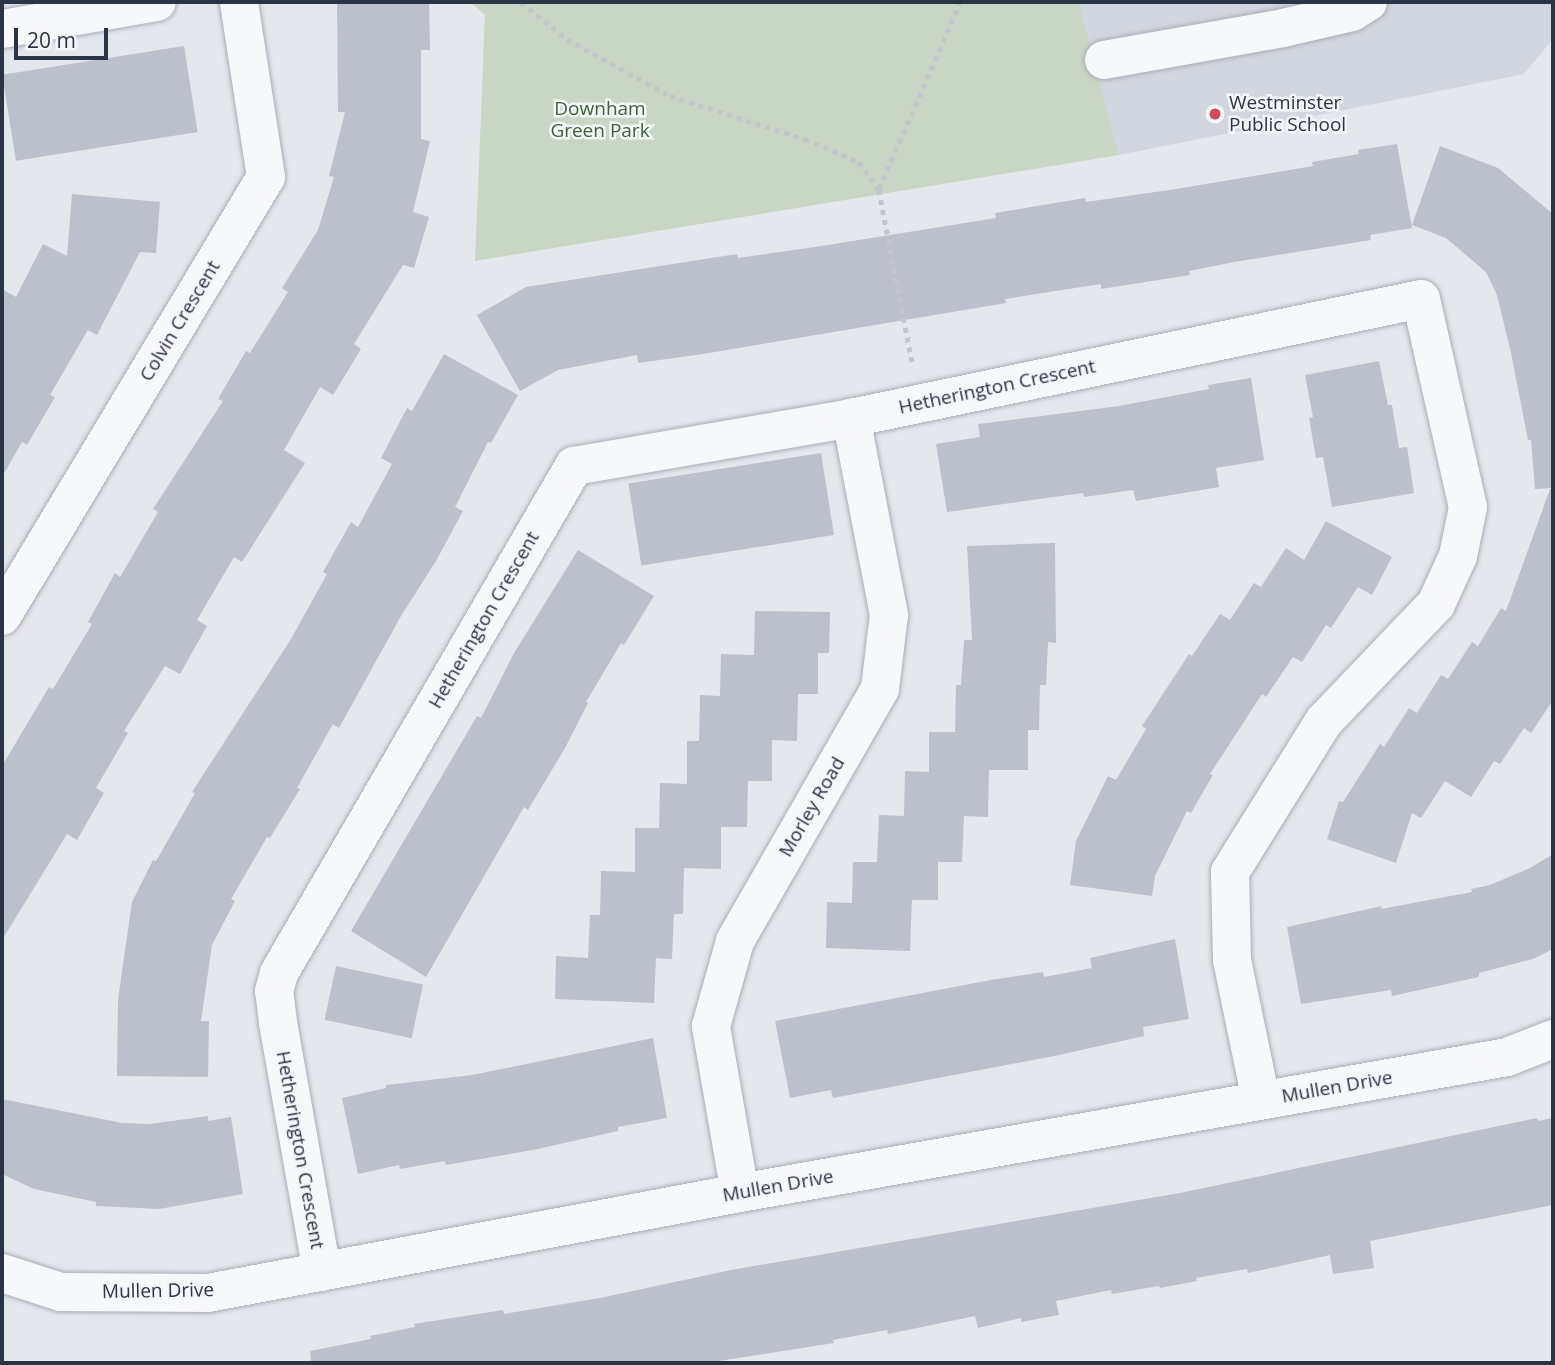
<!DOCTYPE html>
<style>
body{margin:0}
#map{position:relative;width:1555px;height:1365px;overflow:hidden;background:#e4e7ec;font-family:"Open Sans",sans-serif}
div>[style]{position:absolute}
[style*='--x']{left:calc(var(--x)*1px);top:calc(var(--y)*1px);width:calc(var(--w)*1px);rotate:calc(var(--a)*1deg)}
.built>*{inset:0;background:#d2d6de}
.green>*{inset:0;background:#c9d6c5}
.building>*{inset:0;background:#bbc0ca;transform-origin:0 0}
.path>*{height:4.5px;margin-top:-2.25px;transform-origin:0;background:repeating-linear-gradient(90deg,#c2c5cb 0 5px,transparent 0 10px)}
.roads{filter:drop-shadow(0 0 2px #a9aeb7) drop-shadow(0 0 2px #a9aeb7)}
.minor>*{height:38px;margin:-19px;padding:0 19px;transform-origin:19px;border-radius:19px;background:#f7f8fa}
.dots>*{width:19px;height:19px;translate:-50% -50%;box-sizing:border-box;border:4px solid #f4f6f9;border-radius:50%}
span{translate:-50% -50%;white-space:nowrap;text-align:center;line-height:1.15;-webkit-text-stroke:5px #f4f6f9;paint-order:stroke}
.poi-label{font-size:19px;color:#2b3445}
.left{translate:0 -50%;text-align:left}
.park-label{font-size:19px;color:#3f6138}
.street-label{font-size:19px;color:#2b3445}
.frame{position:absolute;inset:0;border:4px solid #2b3445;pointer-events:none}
.scale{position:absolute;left:14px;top:28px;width:94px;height:32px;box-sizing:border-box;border:4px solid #2b3445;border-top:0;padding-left:9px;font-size:21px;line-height:24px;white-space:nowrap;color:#2b3445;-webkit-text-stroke:5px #f4f6f9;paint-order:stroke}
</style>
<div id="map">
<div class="built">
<i style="clip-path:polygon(1079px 2px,1553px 2px,1553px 39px,1524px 74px,1119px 155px)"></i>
</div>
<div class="green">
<i style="clip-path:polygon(470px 2px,1079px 2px,1119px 155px,475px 261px,485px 15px)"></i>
</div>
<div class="building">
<i style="clip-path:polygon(337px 2px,429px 2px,430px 50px,421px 50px,421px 139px,430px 141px,413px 212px,429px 217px,414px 268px,403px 265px,354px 344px,361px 349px,333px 395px,320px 387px,284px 450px,305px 463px,242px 562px,234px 557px,197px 620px,207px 626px,180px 674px,165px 666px,124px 731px,128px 733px,96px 788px,104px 793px,77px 840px,67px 834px,2px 940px,2px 766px,49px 687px,53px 689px,92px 624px,88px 622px,115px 573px,120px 577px,158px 512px,153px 509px,223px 401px,218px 399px,246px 351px,250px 353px,288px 292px,282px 288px,318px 230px,334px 177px,329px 176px,345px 112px,338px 112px)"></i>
<i style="left:184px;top:46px;width:87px;height:184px;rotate:81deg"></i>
<i style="clip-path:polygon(1397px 144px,1412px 228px,1370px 235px,1371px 240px,1234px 262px,1189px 271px,1190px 275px,1101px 289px,1101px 284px,1049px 292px,1005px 299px,1006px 303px,703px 354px,638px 363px,637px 355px,558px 370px,520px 391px,477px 315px,526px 287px,737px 254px,738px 258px,815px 247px,996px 218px,995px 213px,1085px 198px,1086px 202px,1176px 189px,1313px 166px,1312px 162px,1359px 154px,1358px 150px)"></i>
<i style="clip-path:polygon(1440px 146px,1498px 168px,1553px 214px,1553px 488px,1535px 489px,1531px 440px,1528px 440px,1511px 353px,1497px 295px,1486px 272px,1446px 238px,1412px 225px)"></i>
<i style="clip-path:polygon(72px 194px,160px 202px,156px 253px,140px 252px,97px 335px,88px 330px,50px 395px,55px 397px,27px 445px,22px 442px,2px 477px,2px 289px,16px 297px,43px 244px,67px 256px)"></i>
<i style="clip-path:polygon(444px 354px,518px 395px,491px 443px,488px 442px,455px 507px,463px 511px,436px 561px,401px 616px,339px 728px,333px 724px,297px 788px,300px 789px,270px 838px,267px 837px,231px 899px,235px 901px,212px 945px,201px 1021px,209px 1021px,208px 1077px,117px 1076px,118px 999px,132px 902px,153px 860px,156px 861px,195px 793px,192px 792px,291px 639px,327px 574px,323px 572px,351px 522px,358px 527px,392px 464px,381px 458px,407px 408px,412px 411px)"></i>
<i style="clip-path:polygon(1379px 361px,1388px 405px,1392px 405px,1399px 448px,1407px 447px,1414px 493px,1332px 507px,1323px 457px,1316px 458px,1309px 418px,1313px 417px,1305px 375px)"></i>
<i style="clip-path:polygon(1251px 378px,1264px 460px,1216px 468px,1219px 487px,1136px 501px,1133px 490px,1084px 497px,1083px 493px,947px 512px,936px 444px,980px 437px,978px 424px,1119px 406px,1209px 389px,1208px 385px)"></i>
<i style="left:821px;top:453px;width:83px;height:195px;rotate:81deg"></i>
<i style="clip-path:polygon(1550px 489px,1553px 490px,1553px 700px,1531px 733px,1524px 728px,1500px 764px,1494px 761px,1471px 797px,1445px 781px,1421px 818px,1412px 813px,1396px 863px,1327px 839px,1339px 801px,1343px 802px,1380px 744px,1384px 747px,1409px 708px,1417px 713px,1441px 675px,1448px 679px,1472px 642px,1478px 646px,1501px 608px,1506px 611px)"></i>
<i style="clip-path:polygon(1326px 521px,1392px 557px,1372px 595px,1358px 587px,1331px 628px,1326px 625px,1302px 662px,1293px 657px,1266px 697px,1262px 694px,1210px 774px,1213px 775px,1191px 813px,1187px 811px,1155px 876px,1152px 896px,1070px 885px,1076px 841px,1108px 776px,1116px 780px,1146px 729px,1142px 726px,1189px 654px,1192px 656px,1220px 614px,1230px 620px,1254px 583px,1261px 587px,1286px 548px,1304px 560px)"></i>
<i style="clip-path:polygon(1055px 543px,1056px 643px,1048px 642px,1046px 685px,1040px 685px,1039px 730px,1028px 730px,1028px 770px,989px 770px,988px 817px,964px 816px,962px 862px,938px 862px,938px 900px,912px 900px,910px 951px,826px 948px,827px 902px,852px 903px,853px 862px,877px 862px,879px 815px,904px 816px,905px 771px,929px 772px,929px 732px,955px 732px,956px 685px,961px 685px,964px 640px,972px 640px,967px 546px)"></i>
<i style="clip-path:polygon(578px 550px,654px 596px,624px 645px,621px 643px,586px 702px,588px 703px,565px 748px,528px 810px,524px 807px,426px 977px,351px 931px,477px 716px,481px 718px,514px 653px)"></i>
<i style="clip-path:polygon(755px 611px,830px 612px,829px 653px,818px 653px,818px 694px,798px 694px,797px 741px,772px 740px,772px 781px,748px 781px,747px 827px,721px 827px,721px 869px,684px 868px,683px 914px,674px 914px,672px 959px,656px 958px,654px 1003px,555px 999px,556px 956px,588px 958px,590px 915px,600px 915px,601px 871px,635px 872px,635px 828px,659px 828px,660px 783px,687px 784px,687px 741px,699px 741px,700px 695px,720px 696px,721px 654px,754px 655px)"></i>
<i style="clip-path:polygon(1553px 854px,1553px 949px,1533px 959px,1479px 973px,1479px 977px,1392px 996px,1391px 990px,1301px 1004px,1287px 927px,1382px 906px,1381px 909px,1472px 892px,1471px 889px,1490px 885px,1530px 868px)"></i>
<i style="clip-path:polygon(1175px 939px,1189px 1019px,1143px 1027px,1144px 1036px,1059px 1055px,833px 1098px,831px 1090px,790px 1098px,775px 1021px,991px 980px,1043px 972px,1044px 977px,1092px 968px,1090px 958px)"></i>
<i style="left:336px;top:966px;width:89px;height:55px;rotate:12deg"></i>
<i style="clip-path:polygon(653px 1038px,667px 1118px,618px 1127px,618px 1131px,533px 1150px,446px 1165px,445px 1161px,400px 1169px,399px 1165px,358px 1174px,342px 1098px,386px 1088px,386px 1085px,472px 1075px)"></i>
<i style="clip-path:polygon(2px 1099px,122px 1123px,150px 1124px,208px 1116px,208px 1121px,231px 1117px,243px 1194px,159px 1209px,96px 1206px,96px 1202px,34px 1189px,2px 1174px)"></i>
<i style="clip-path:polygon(1537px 1118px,1538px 1121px,1553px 1118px,1553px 1205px,1370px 1241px,1374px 1268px,1333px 1274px,1330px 1255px,1248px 1273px,1247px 1269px,1196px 1278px,1197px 1281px,1160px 1288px,1159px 1286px,1112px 1294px,1111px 1290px,1056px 1301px,1059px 1315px,1021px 1322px,1021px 1318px,978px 1328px,975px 1316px,888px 1334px,887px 1330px,833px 1340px,834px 1343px,706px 1363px,311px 1363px,310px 1351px,371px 1339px,370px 1336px,415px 1327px,414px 1324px,503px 1310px,504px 1314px,600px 1298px,731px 1270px,1180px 1193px)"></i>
</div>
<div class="path">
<i style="--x:521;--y:2;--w:59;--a:38.8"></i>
<i style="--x:567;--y:39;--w:118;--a:29"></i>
<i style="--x:670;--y:96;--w:142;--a:17.7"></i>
<i style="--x:805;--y:139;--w:59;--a:23.1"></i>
<i style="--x:859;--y:162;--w:34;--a:54"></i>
<i style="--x:879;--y:190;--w:180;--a:79.1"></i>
<i style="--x:879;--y:189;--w:204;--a:-66.6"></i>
</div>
<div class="roads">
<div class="minor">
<i style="--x:2;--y:29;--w:157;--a:-9.9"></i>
<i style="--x:1104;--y:60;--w:182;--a:-10.1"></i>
<i style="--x:1283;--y:28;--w:71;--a:-13.1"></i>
<i style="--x:1352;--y:12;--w:19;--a:-32"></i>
<i style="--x:2;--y:616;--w:512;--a:-58.98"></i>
<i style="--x:266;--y:177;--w:177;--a:-98.8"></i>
<i style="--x:740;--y:1193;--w:169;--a:-99.9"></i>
<i style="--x:711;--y:1026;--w:88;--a:-74.2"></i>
<i style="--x:735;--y:941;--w:291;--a:-60.1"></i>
<i style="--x:880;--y:689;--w:75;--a:-83.1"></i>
<i style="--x:889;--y:615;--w:201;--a:-100.9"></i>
<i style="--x:322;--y:1272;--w:254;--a:-100"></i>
<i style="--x:278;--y:1022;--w:31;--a:-97"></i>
<i style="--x:274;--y:991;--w:19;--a:-74"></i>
<i style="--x:279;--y:973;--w:587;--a:-59.81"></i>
<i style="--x:574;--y:466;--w:281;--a:-9.8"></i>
<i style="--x:851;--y:418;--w:582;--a:-11.79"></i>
<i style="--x:1421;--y:299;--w:213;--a:77.3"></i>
<i style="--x:1468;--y:507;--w:50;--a:101.5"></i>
<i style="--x:1458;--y:556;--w:53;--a:114.6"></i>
<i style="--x:1436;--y:604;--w:162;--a:133.7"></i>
<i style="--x:1324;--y:721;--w:178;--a:121.9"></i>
<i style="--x:1230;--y:872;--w:88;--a:88.7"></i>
<i style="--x:1232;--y:960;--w:143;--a:78.3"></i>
<i style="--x:2;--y:1273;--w:62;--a:17.9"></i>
<i style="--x:61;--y:1292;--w:147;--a:0.4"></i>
<i style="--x:208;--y:1293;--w:541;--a:-10.65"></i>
<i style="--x:740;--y:1193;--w:779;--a:-10.05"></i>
<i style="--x:1507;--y:1057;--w:49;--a:-21.4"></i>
</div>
</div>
<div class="dots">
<i style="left:1215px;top:114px;background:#d1495b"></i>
</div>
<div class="poi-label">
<span class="left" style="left:1229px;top:114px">Westminster<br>Public School</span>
</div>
<div class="park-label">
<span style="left:600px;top:120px">Downham<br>Green Park</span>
</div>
<div class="street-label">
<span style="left:180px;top:321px;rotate:-59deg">Colvin Crescent</span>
<span style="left:997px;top:387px;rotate:-12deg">Hetherington Crescent</span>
<span style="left:484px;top:620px;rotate:-60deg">Hetherington Crescent</span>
<span style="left:812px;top:807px;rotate:-60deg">Morley Road</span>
<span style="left:1337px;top:1087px;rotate:-10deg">Mullen Drive</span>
<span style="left:300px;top:1150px;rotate:80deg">Hetherington Crescent</span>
<span style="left:778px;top:1186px;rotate:-10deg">Mullen Drive</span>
<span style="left:158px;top:1291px;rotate:-1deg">Mullen Drive</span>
</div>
<div class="frame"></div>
<div class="scale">20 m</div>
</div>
